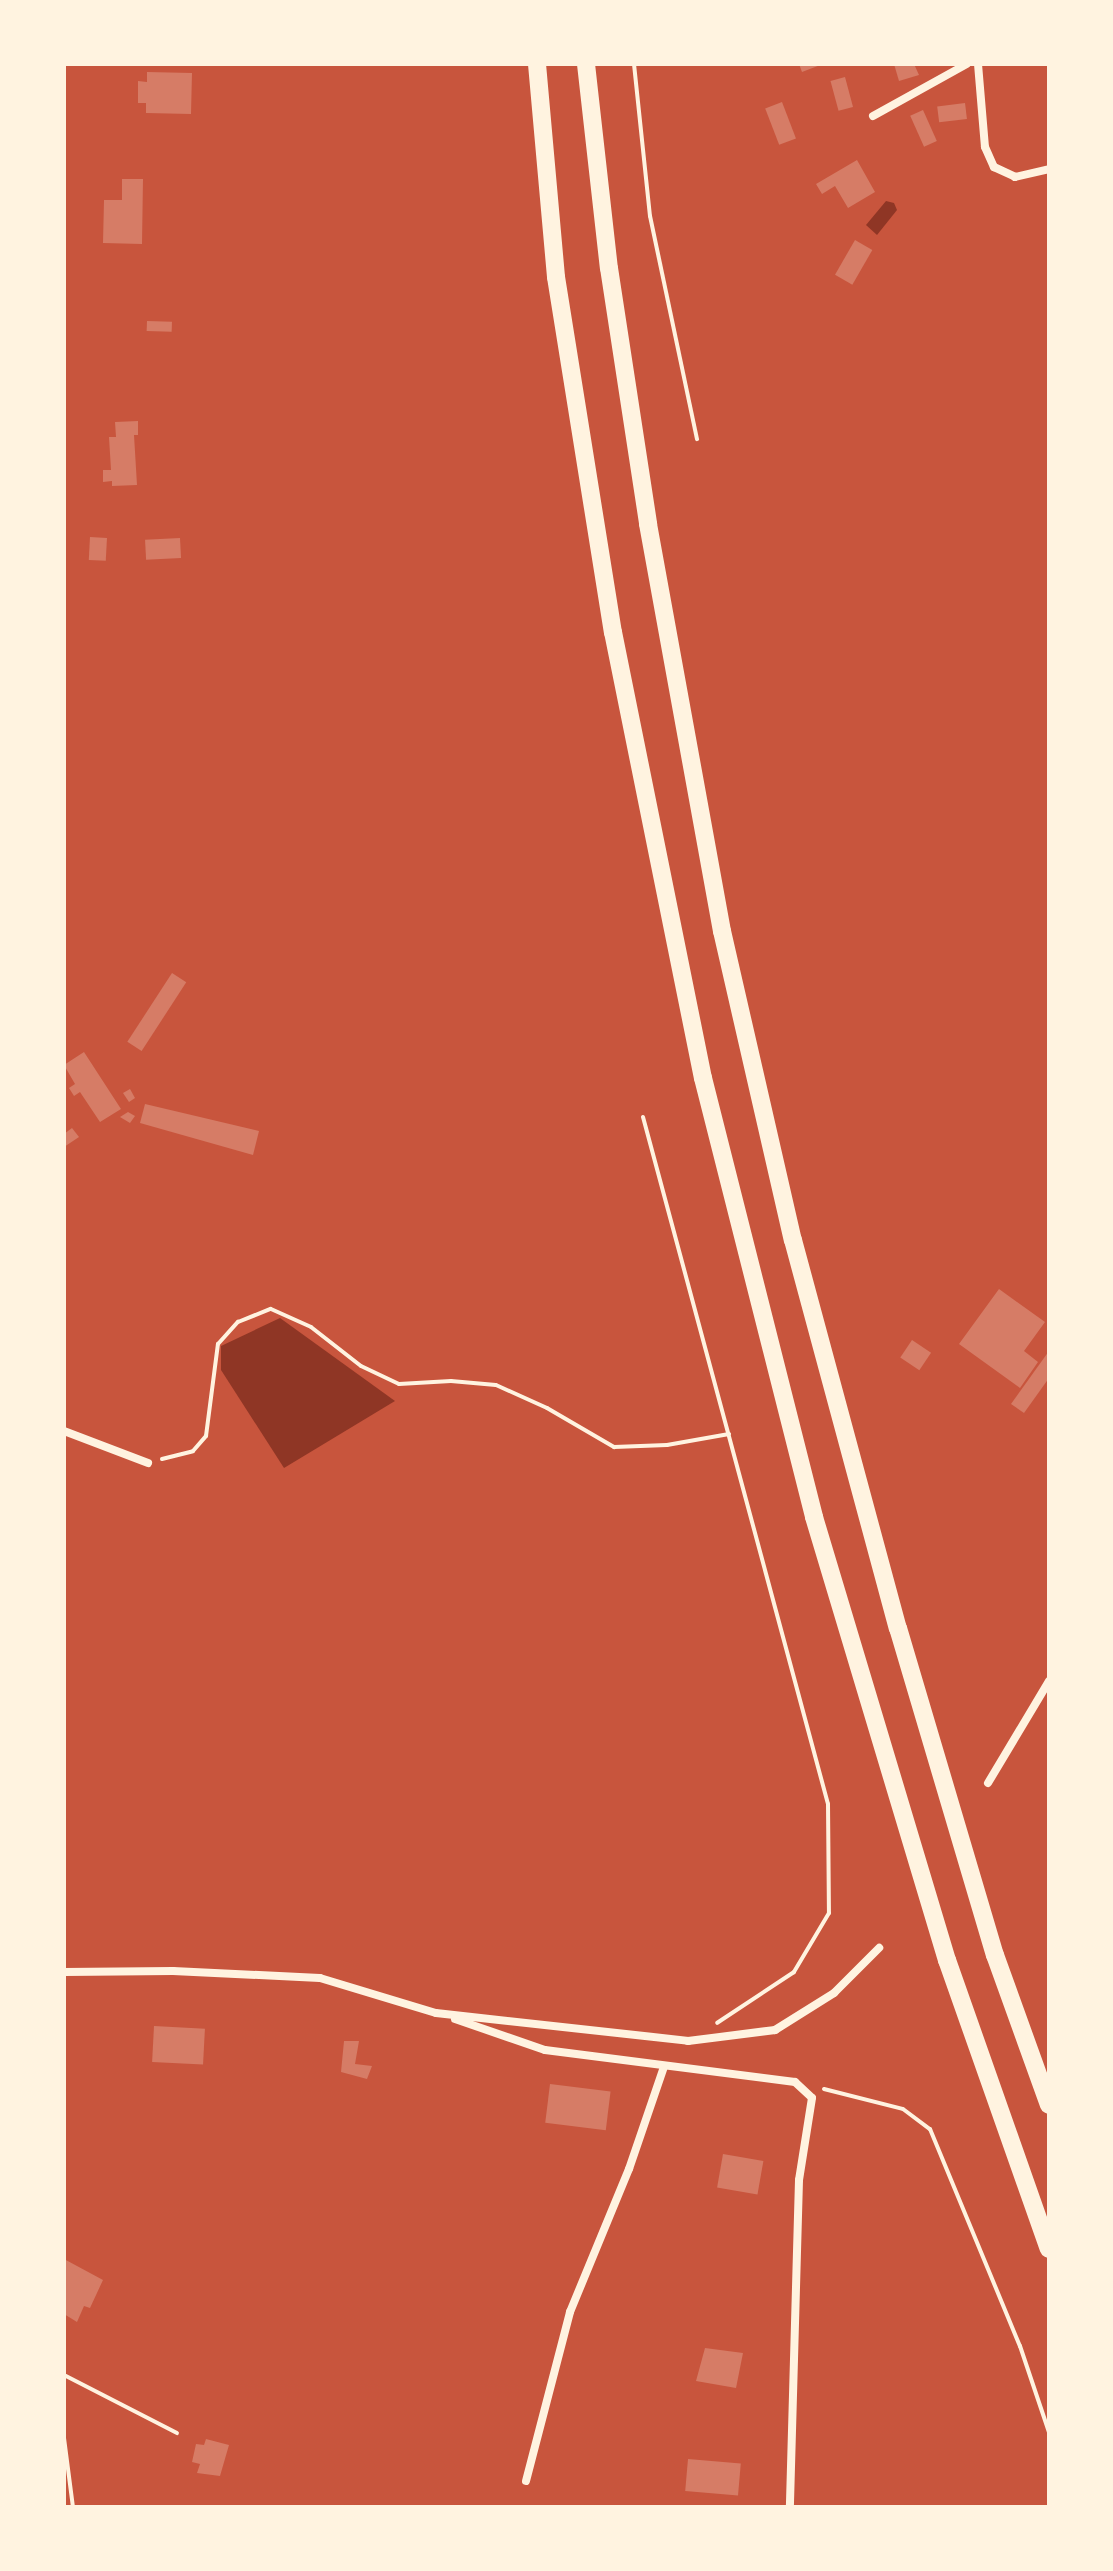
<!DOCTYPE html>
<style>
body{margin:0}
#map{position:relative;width:1113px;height:2571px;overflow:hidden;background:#c8553d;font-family:Karla,sans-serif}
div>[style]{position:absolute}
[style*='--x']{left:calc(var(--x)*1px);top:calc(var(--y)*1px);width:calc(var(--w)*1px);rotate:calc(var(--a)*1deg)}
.water>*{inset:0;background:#8f3625}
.building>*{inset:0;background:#d67c66;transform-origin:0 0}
.path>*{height:4px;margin:-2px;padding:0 2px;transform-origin:2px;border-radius:2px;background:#fff3e0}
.minor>*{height:8px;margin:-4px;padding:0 4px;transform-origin:4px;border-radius:4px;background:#fff3e0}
.motorway>*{height:18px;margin:-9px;padding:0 9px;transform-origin:9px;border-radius:9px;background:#fff3e0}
span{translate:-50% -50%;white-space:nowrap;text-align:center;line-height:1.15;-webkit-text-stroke:6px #fff3e0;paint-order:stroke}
.frame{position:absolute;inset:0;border:66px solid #fff3e0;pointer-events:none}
</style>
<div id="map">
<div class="water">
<i style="clip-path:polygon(886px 201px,894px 203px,897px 210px,877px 235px,866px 225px)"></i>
<i style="clip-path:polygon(280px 1318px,395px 1401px,284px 1468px,221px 1370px,221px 1346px)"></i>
</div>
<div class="building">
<i style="clip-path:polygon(799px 64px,823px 64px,802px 72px)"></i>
<i style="clip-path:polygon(894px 64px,914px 64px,919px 75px,899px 81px)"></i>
<i style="clip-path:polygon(147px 72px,192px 73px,191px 114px,146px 113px,146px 103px,138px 103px,138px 81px,147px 82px)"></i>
<i style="left:845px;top:77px;width:31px;height:15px;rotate:75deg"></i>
<i style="left:782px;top:102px;width:39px;height:18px;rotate:69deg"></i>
<i style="left:965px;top:103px;width:16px;height:28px;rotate:83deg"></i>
<i style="left:923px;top:110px;width:34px;height:14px;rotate:66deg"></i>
<i style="clip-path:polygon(857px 160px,875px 192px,848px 208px,835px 186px,822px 194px,816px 184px)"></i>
<i style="clip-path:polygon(122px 179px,143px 179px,142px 244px,103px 243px,104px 200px,122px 200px)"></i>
<i style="left:855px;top:240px;width:20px;height:40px;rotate:30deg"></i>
<i style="left:147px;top:321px;width:25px;height:10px;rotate:2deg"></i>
<i style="clip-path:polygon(138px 421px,138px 435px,134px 435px,137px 485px,112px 486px,112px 481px,103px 482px,103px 470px,111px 470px,109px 437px,116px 437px,115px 422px)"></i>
<i style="left:90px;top:537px;width:17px;height:23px;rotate:3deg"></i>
<i style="left:180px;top:538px;width:20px;height:35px;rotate:87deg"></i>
<i style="left:172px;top:973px;width:17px;height:82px;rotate:33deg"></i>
<i style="clip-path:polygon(84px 1052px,121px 1109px,100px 1122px,80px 1092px,74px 1096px,69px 1088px,75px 1084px,64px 1065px)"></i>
<i style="clip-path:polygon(130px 1089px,135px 1098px,129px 1102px,123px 1093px)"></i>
<i style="clip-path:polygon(145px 1104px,259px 1131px,253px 1155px,140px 1123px)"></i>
<i style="clip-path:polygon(128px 1112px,135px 1116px,130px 1123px,120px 1117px)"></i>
<i style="clip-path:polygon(72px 1128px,79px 1137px,64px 1147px,64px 1134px)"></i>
<i style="clip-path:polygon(999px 1289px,1045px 1322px,1024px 1351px,1038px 1362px,1020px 1388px,959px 1344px)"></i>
<i style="left:912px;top:1340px;width:23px;height:21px;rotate:34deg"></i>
<i style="clip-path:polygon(1049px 1351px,1049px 1378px,1024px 1413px,1011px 1404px)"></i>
<i style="left:154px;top:2026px;width:51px;height:36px;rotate:3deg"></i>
<i style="clip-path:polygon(344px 2041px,359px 2041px,355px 2064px,372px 2066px,367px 2079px,341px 2072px)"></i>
<i style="left:550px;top:2084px;width:61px;height:39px;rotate:7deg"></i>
<i style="left:723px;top:2154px;width:41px;height:34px;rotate:10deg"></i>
<i style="clip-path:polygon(64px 2259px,103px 2280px,90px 2308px,84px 2306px,77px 2322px,64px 2314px)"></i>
<i style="clip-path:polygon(705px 2348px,743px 2353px,736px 2388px,696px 2381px)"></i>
<i style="clip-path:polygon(206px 2439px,229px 2445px,220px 2476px,197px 2473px,200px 2464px,192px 2462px,196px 2444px,204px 2445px)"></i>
<i style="left:688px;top:2459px;width:53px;height:32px;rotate:5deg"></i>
</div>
<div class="path">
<i style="--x:634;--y:64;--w:153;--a:84"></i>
<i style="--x:650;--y:216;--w:228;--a:78.1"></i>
<i style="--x:643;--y:1117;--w:711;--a:74.93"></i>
<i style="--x:828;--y:1804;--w:109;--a:89.5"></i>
<i style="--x:829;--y:1913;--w:69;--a:120.7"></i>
<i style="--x:794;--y:1972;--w:92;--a:146.5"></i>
<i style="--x:162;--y:1459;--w:32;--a:-14"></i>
<i style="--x:193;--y:1451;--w:20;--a:-49"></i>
<i style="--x:206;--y:1436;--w:93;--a:-82.6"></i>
<i style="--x:218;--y:1344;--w:30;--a:-48"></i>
<i style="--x:238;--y:1322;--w:35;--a:-22"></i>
<i style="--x:271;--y:1309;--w:44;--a:24.2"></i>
<i style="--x:311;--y:1327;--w:63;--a:38"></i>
<i style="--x:361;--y:1366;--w:42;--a:25.3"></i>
<i style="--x:399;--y:1384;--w:52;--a:-3.3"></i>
<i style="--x:451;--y:1381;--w:45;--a:5.1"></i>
<i style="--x:496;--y:1385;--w:56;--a:24.3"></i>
<i style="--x:547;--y:1408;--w:78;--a:30.2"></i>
<i style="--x:614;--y:1447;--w:53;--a:-2.2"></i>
<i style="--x:667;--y:1445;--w:63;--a:-10.1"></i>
<i style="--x:824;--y:2089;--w:81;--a:14.2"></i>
<i style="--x:903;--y:2109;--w:34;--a:37"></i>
<i style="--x:930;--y:2129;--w:235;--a:67.5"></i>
<i style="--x:1020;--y:2346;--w:91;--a:71.4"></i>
<i style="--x:64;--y:2375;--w:127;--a:27.2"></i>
<i style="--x:64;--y:2438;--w:70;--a:82.6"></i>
</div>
<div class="minor">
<i style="--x:978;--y:64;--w:83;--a:85.2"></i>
<i style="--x:985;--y:147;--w:22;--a:66"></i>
<i style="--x:994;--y:167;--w:23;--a:25"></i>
<i style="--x:1015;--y:177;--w:35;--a:-13"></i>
<i style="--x:873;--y:116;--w:107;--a:-29"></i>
<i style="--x:64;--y:1431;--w:90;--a:20.9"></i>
<i style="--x:988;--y:1783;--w:119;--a:-59.1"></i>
<i style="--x:64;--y:1972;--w:109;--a:-0.5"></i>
<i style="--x:173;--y:1971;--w:147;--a:2.7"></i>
<i style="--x:320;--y:1978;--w:121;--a:16.8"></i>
<i style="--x:436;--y:2013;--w:254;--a:6.3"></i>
<i style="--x:688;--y:2041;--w:88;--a:-7.2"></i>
<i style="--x:775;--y:2030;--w:70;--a:-32.1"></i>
<i style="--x:834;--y:1993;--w:64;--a:-45"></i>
<i style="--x:455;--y:2019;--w:95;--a:19"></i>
<i style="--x:545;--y:2050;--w:252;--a:7.3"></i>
<i style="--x:795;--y:2082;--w:23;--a:43"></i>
<i style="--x:812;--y:2098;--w:83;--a:99"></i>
<i style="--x:799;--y:2180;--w:327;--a:91.6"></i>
<i style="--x:526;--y:2481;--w:175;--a:-75.4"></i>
<i style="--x:570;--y:2312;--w:155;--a:-67.6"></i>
<i style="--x:629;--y:2169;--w:108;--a:-71.1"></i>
</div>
<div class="motorway">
<i style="--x:537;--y:64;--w:214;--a:84.9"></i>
<i style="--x:556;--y:277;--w:360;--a:80.9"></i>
<i style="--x:613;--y:632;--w:455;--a:78.6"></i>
<i style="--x:703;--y:1078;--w:453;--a:75.8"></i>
<i style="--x:814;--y:1517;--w:463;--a:73.3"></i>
<i style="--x:947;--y:1960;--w:306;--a:70.6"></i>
<i style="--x:586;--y:64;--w:205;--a:83.6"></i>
<i style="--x:609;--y:268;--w:259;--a:81.3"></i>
<i style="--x:648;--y:524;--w:414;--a:79.7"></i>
<i style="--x:722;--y:931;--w:317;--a:77.1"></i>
<i style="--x:793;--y:1240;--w:402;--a:74.9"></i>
<i style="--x:898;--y:1628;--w:341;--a:73.5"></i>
<i style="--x:995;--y:1955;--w:159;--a:70.2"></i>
</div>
<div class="frame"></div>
</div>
